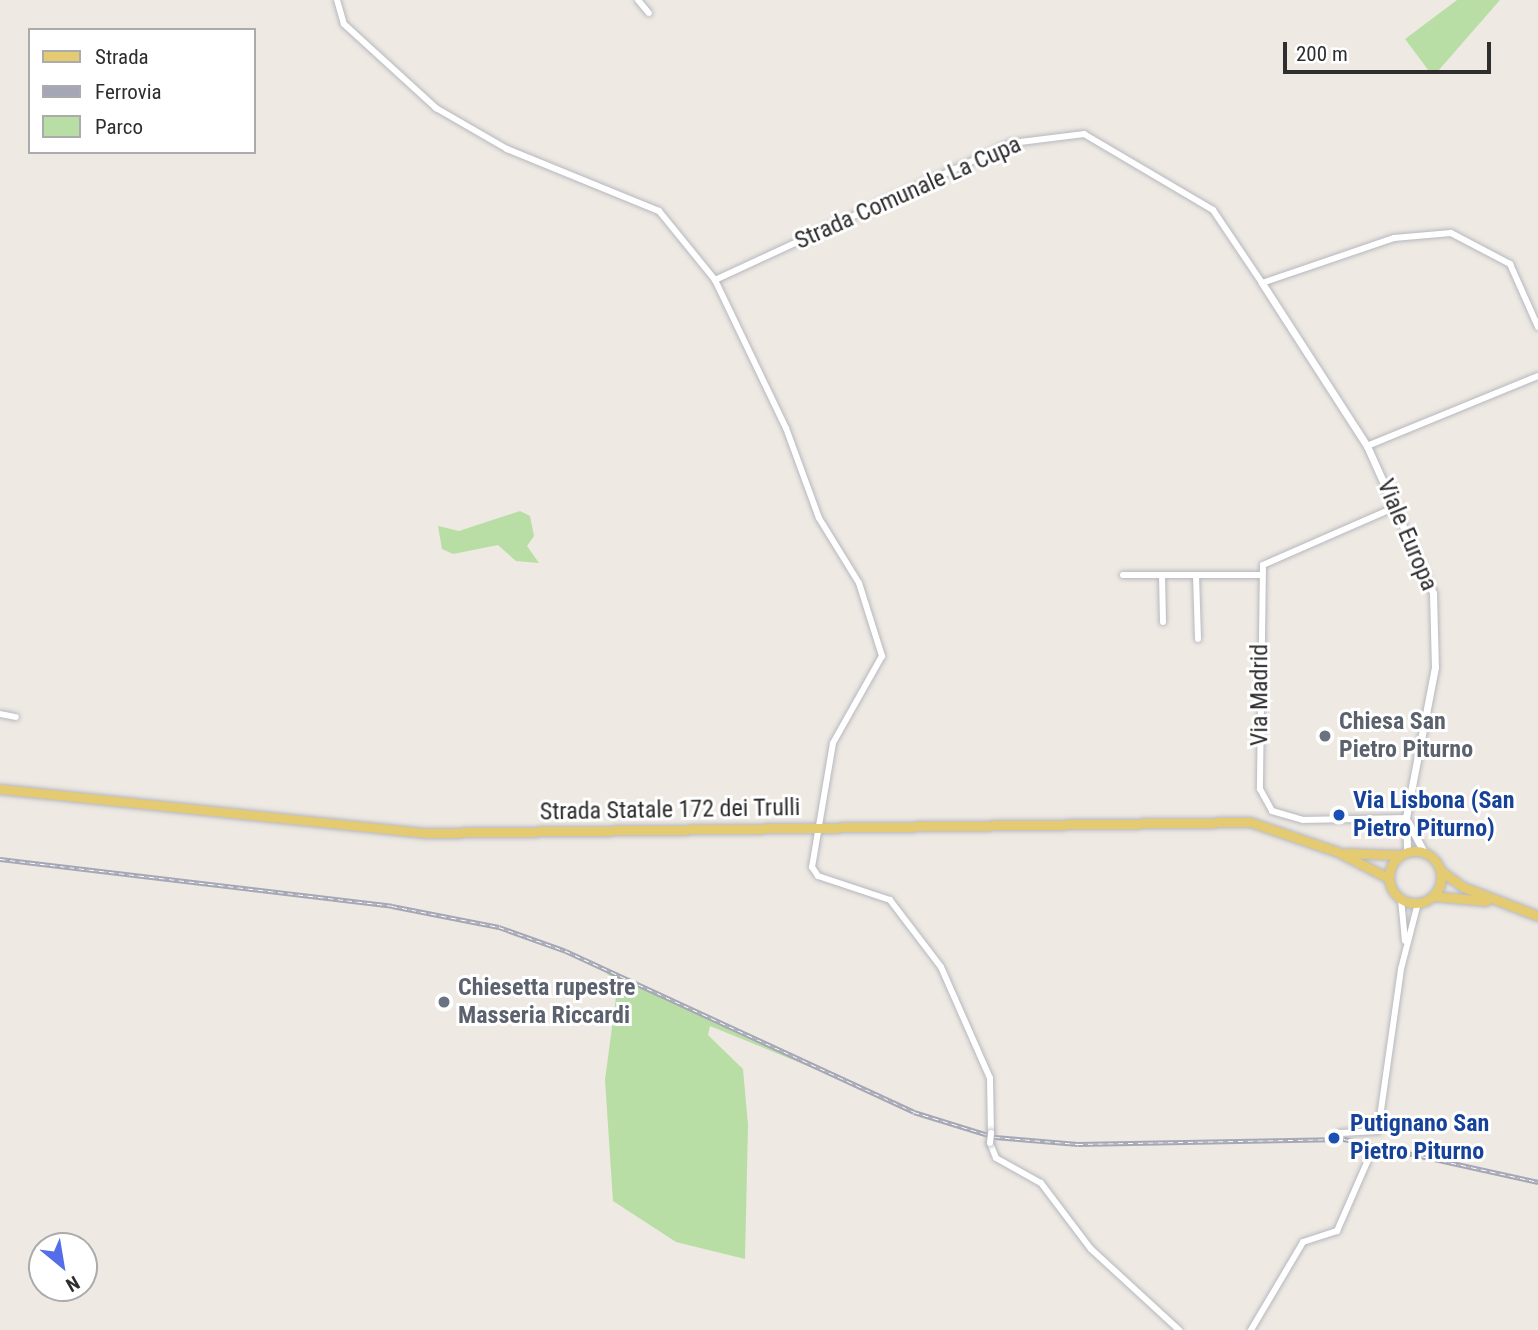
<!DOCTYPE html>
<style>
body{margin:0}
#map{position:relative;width:1538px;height:1330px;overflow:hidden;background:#eee9e2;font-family:"Roboto Condensed",sans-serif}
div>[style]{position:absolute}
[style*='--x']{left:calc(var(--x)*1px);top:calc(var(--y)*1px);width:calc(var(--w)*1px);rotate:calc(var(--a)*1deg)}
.green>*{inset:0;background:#b8dea5}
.roads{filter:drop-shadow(0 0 2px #b6b8c0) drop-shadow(0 0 2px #b6b8c0)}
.minor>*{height:6px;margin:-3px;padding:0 3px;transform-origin:3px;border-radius:3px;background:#fff}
.tertiary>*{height:7px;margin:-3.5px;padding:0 3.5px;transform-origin:3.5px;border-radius:3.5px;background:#fff}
.primary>*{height:9px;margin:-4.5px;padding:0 4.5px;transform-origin:4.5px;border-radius:4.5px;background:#e4ca71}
.primary>.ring{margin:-4.5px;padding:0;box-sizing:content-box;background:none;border:9px solid #e4ca71;border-radius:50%}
.rail>*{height:4.5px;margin-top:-2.25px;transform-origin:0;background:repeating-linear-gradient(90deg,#fff 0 5px,#a5a7b6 0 10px);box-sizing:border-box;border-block:2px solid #a5a7b6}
.bridges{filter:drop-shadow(0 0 2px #b6b8c0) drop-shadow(0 0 2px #b6b8c0)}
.minor-bridge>*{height:6px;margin:-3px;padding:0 3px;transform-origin:3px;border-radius:3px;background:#fff}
.dots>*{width:19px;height:19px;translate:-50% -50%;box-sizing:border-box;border:4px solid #fff;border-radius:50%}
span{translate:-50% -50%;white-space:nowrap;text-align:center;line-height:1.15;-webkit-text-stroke:6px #fff;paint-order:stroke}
.street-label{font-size:24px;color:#2e2e2e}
.worship-label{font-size:24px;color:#5b616d;font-weight:700}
.left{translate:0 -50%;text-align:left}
.transit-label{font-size:24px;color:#164399;font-weight:700}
.legend{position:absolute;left:28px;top:28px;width:228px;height:126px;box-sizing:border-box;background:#fff;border:2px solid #ababab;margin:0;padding:9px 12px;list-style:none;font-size:21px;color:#2e2e2e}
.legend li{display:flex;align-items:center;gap:14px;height:35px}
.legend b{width:35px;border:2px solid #ababab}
.north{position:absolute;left:28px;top:1232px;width:70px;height:70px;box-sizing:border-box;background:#fff;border:2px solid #ababab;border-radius:50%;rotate:150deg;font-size:19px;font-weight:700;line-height:28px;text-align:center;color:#2e2e2e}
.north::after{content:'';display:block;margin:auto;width:24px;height:32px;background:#546ee9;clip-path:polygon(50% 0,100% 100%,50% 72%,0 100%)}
.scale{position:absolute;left:1283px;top:42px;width:208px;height:32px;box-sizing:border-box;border:4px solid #2e2e2e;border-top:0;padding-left:9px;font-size:21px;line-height:24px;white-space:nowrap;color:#2e2e2e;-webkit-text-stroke:5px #fff;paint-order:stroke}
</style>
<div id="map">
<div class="green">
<i style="clip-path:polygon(1457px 0,1500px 0,1438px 71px,1429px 71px,1405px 39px)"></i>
<i style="clip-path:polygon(520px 511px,530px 516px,534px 536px,527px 546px,539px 563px,516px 561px,498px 545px,453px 554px,442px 549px,438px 526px,459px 531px)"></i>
<i style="clip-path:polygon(599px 966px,815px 1069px,710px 1026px,708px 1035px,743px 1069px,748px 1125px,745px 1259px,676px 1242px,613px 1201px,605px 1080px,616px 997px,612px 978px)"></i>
</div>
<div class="roads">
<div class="minor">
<i style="--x:337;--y:0;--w:25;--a:74"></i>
<i style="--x:344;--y:24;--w:125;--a:42.4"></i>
<i style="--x:436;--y:108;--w:82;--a:30"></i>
<i style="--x:507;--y:149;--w:164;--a:22.2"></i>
<i style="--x:659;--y:211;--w:89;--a:50.9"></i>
<i style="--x:715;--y:280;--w:164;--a:64.4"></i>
<i style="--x:786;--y:428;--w:96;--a:69.9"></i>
<i style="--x:819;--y:518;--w:76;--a:58.4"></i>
<i style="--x:859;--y:583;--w:77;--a:72.5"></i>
<i style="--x:882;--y:656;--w:100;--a:119.4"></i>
<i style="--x:833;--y:743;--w:126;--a:99.6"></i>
<i style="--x:812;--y:867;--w:11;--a:56"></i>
<i style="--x:818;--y:876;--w:76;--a:18.4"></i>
<i style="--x:890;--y:900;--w:84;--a:52.7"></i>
<i style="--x:941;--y:967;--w:121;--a:66.2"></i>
<i style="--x:990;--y:1078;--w:55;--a:89"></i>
<i style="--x:638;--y:0;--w:17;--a:50"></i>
<i style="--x:715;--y:280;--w:327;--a:-24.8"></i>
<i style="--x:1012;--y:143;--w:73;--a:-7.1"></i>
<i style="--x:1084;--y:134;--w:150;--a:30.5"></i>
<i style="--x:1213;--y:210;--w:88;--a:56.1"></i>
<i style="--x:1262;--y:283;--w:139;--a:-18.8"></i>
<i style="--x:1394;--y:238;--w:57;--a:-5"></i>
<i style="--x:1451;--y:233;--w:67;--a:27.7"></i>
<i style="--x:1510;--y:264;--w:69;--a:66"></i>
<i style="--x:1367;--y:446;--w:185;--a:-22.3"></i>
<i style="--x:1398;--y:506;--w:147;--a:156.4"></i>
<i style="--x:1263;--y:565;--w:224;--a:90.8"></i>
<i style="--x:1260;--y:789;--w:25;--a:61"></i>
<i style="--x:1272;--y:811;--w:32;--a:16"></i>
<i style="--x:1303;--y:820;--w:103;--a:-1.1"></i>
<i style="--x:1123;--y:575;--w:137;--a:0"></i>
<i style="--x:1162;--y:575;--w:47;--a:88.8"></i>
<i style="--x:1196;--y:575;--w:64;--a:88.2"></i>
<i style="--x:0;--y:714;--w:16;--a:11"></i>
<i style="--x:1401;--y:899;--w:42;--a:84.6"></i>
<i style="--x:1340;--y:1133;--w:38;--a:-3"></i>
<i style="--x:1378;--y:1131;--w:164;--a:-81.9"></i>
<i style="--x:1401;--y:969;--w:68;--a:-75.6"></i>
<i style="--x:990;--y:1143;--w:16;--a:68"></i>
<i style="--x:996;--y:1158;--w:51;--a:29.1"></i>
<i style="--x:1041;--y:1183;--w:83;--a:52.9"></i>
<i style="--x:1091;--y:1249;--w:120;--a:42.6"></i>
<i style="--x:1251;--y:1330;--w:102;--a:-59.4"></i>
<i style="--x:1303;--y:1242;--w:36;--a:-18"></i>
<i style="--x:1337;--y:1231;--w:77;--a:-66.4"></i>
</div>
<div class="tertiary">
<i style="--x:1262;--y:283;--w:194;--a:57.2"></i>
<i style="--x:1367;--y:446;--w:161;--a:65.8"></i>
<i style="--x:1433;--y:593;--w:74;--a:88.5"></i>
<i style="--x:1435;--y:667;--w:154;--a:100.9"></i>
<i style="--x:1406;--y:818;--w:33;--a:88"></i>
<i style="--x:1408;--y:822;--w:34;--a:62"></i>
</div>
<div class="primary">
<i style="--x:0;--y:789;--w:427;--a:5.9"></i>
<i style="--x:425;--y:833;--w:825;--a:-0.76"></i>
<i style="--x:1250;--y:822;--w:93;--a:18.8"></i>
<i style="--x:1338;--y:852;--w:56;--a:27.5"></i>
<i class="ring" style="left:1389px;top:851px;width:43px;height:43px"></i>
<i style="--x:1347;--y:853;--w:52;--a:2.2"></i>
<i style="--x:1441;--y:871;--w:27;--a:36"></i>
<i style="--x:1463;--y:887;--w:80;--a:21.1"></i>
<i style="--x:1433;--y:896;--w:53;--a:5.4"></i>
</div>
</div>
<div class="rail">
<i style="--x:0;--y:859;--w:395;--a:6.8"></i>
<i style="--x:392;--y:906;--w:109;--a:11.1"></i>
<i style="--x:499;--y:927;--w:71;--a:19.7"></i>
<i style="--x:566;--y:951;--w:383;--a:24.8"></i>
<i style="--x:914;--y:1112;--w:85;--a:17.2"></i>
<i style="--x:995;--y:1137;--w:83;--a:4.8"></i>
<i style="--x:1078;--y:1144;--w:266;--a:-1.1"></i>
<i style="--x:1344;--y:1139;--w:199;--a:12.5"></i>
</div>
<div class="bridges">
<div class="minor-bridge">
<i style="--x:990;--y:1143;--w:10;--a:-84"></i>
</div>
</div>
<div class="dots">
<i style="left:1325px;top:736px;background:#6b7280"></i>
<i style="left:1339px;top:815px;background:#1a4fb4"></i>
<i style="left:444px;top:1002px;background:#6b7280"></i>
<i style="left:1334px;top:1138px;background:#1a4fb4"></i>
</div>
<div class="street-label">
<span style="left:908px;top:193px;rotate:-24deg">Strada Comunale La Cupa</span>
<span style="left:1407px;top:535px;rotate:67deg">Viale Europa</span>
<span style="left:1260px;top:695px;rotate:-90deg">Via Madrid</span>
<span style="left:670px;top:810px;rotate:-1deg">Strada Statale 172 dei Trulli</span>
</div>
<div class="worship-label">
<span class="left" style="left:1339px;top:736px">Chiesa San<br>Pietro Piturno</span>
<span class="left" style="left:458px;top:1002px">Chiesetta rupestre<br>Masseria Riccardi</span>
</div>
<div class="transit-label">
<span class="left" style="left:1353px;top:815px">Via Lisbona (San<br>Pietro Piturno)</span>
<span class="left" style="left:1350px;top:1138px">Putignano San<br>Pietro Piturno</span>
</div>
<ul class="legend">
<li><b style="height:9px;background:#e4ca71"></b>Strada</li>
<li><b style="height:9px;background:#a5a7b6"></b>Ferrovia</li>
<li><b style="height:19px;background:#b8dea5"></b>Parco</li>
</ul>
<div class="north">N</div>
<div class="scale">200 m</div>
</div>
